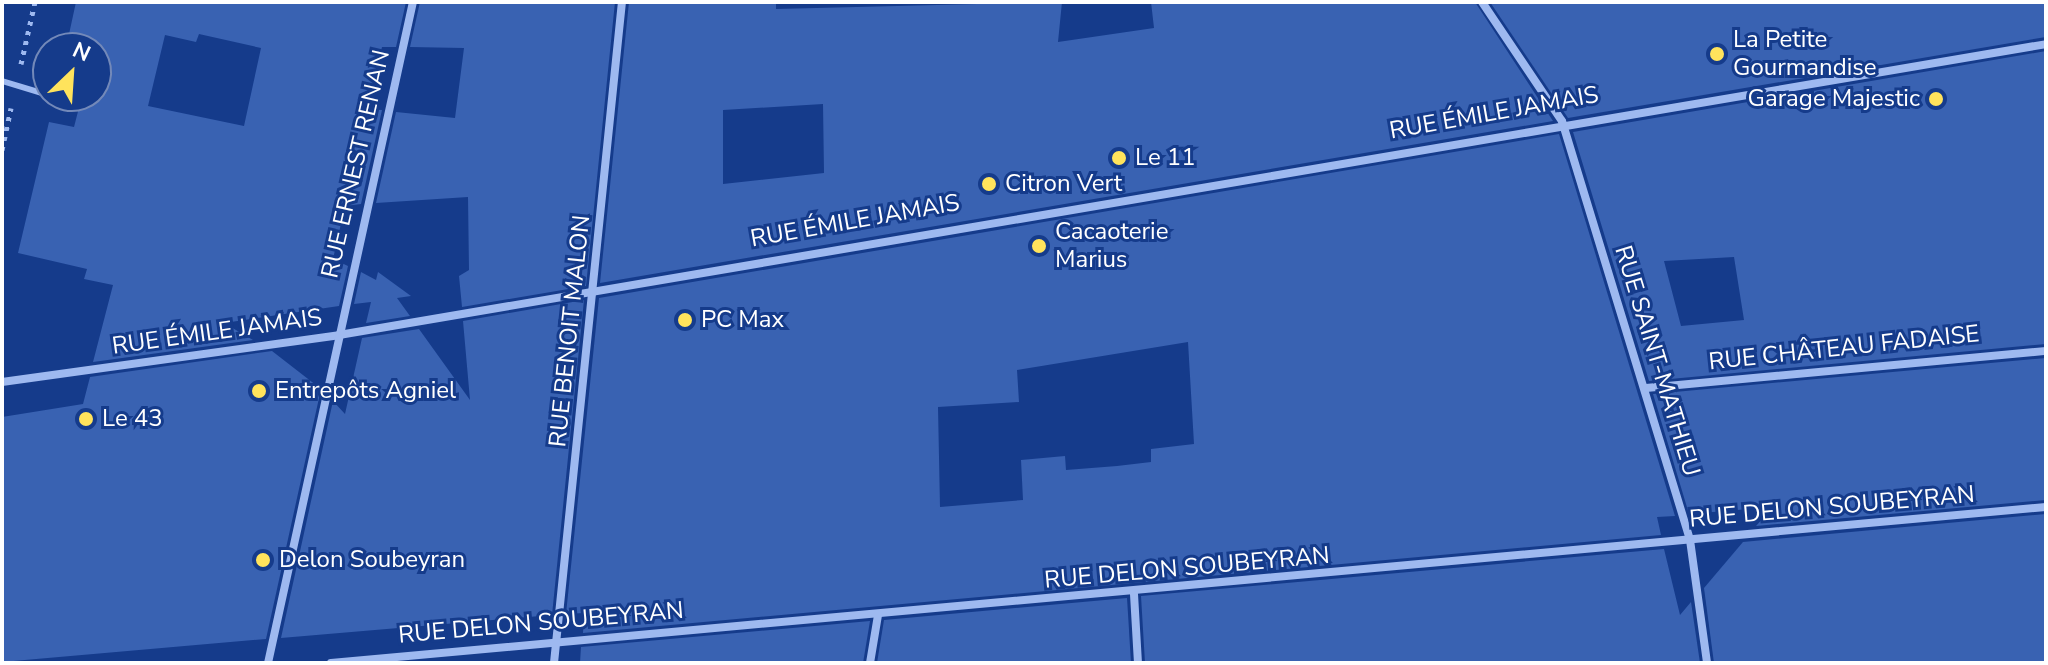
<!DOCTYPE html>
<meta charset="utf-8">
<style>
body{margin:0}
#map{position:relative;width:2048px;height:665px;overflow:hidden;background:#153b8b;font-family:"Nunito Sans",sans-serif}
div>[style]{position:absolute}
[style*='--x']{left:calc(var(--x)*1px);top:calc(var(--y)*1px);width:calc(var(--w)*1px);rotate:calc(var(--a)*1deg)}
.building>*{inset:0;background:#3962b2}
.path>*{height:5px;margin-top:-2.5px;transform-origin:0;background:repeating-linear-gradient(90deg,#9eb9f0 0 4px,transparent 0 10px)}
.service>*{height:6px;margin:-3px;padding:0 3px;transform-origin:3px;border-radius:3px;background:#9eb9f0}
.minor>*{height:8px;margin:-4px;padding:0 4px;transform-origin:4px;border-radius:4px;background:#9eb9f0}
.dots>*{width:22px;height:22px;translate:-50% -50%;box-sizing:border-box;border:4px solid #153b8b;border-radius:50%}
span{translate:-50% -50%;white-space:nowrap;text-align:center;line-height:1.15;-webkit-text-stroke:6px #153b8b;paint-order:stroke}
.poi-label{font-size:24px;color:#fff}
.left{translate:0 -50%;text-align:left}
.right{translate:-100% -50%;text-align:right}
.street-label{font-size:24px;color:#fff}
.frame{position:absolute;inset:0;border:4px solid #fff;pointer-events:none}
.north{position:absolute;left:32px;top:32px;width:80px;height:80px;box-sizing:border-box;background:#153b8b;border:2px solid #7389b9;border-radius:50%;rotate:25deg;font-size:22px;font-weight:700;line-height:32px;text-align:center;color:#fff}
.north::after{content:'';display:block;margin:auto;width:28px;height:36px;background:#ffe35c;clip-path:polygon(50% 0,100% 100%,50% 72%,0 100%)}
</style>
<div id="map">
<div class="building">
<i style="clip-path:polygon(evenodd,76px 2px,406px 2px,396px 47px,382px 47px,367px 109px,382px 110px,361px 204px,345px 206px,333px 259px,348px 266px,339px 306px,224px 323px,253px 340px,93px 362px,113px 285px,84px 279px,87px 269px,18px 253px,49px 122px,74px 127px,82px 96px,96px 96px,96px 48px,66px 48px,76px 2px,199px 34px,261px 48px,244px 126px,148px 106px,165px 35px,196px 42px,199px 34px)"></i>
<i style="clip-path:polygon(420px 2px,615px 2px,586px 286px,462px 307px,459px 276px,469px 270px,468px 197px,376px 203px,396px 112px,455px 118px,464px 48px,410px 47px)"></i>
<i style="clip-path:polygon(evenodd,629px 2px,776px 2px,776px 9px,1062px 2px,1058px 42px,1154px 28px,1151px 2px,1475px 2px,1553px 121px,600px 283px,629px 2px,823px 104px,824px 173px,723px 184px,723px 110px,823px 104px)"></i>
<i style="clip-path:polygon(1490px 2px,2046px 2px,2046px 37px,1568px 118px)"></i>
<i style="clip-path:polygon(evenodd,2046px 51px,2046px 344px,1649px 381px,1573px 132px,2046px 51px,1734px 257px,1744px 320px,1681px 326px,1664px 261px,1734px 257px)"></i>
<i style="clip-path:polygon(evenodd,1559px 134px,1675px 516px,1657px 517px,1661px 535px,583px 633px,584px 613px,566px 614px,599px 298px,1559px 134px,1188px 342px,1194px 444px,1151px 449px,1151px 462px,1117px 466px,1066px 470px,1065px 456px,1021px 460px,1023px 500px,940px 507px,938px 407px,1019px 402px,1017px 370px,1188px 342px)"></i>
<i style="clip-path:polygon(361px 272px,376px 280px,378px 272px,411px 296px,397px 298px,410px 316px,366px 323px,371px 302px,354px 304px)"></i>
<i style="clip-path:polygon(584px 300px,552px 615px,281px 638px,333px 401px,345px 414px,362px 338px,419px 329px,470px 400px,463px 321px)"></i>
<i style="clip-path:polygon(272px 351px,321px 389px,266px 639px,2px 662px,2px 417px,83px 404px,90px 377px)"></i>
<i style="clip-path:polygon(2046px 358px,2046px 500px,1756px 526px,1773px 507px,1689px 514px,1653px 394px)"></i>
<i style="clip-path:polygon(2046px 514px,2046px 663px,1714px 663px,1704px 588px,1743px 542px)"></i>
<i style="clip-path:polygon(1664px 549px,1680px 615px,1691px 602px,1700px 663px,1145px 663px,1141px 596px)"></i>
<i style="clip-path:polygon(1127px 598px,1131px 663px,877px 663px,884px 620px)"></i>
<i style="clip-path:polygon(870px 621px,863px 663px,580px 663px,581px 647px)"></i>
</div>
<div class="path">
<i style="--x:21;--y:64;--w:64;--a:-77.3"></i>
<i style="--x:2;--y:150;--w:43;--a:-77.9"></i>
</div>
<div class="service">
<i style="--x:2;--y:81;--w:48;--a:16.9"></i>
<i style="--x:51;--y:96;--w:23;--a:18"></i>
</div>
<div class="minor">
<i style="--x:1482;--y:2;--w:143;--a:56.1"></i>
<i style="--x:1562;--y:121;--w:438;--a:73"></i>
<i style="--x:1690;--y:540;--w:124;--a:82.1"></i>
<i style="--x:2;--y:382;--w:340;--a:-7.9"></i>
<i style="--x:339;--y:335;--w:1732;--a:-9.67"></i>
<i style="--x:1646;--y:388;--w:402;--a:-5.3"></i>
<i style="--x:1134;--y:594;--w:69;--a:86.7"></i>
<i style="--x:268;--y:663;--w:677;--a:-77.63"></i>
<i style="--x:331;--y:663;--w:1722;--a:-5.2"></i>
<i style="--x:554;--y:663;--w:664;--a:-84.13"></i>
<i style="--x:870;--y:663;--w:49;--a:-80.5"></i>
</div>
<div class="dots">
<i style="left:1717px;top:54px;background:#ffe35c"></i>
<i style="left:1936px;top:99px;background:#ffe35c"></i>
<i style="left:1119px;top:158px;background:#ffe35c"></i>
<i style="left:989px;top:184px;background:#ffe35c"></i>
<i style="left:1039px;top:246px;background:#ffe35c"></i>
<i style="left:685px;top:320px;background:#ffe35c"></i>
<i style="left:259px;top:391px;background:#ffe35c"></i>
<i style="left:86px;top:419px;background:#ffe35c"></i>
<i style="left:263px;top:560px;background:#ffe35c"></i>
</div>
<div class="poi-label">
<span class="left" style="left:1733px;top:54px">La Petite<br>Gourmandise</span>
<span class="right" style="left:1920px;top:99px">Garage Majestic</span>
<span class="left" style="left:1135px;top:158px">Le 11</span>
<span class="left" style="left:1005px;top:184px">Citron Vert</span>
<span class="left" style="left:1055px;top:246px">Cacaoterie<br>Marius</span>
<span class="left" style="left:701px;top:320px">PC Max</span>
<span class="left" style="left:275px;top:391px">Entrepôts Agniel</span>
<span class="left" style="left:102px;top:419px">Le 43</span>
<span class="left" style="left:279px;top:560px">Delon Soubeyran</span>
</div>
<div class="street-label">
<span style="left:1494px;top:113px;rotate:-10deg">RUE ÉMILE JAMAIS</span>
<span style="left:356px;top:164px;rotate:-77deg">RUE ERNEST RENAN</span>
<span style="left:855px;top:221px;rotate:-10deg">RUE ÉMILE JAMAIS</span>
<span style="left:570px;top:331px;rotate:-84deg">RUE BENOIT MALON</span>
<span style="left:217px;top:332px;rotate:-8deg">RUE ÉMILE JAMAIS</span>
<span style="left:1844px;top:348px;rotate:-6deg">RUE CHÂTEAU FADAISE</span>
<span style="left:1657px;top:361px;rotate:73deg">RUE SAINT-MATHIEU</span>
<span style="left:1832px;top:507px;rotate:-5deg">RUE DELON SOUBEYRAN</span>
<span style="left:1187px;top:568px;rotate:-5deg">RUE DELON SOUBEYRAN</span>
<span style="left:541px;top:623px;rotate:-5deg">RUE DELON SOUBEYRAN</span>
</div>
<div class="frame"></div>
<div class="north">N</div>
</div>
